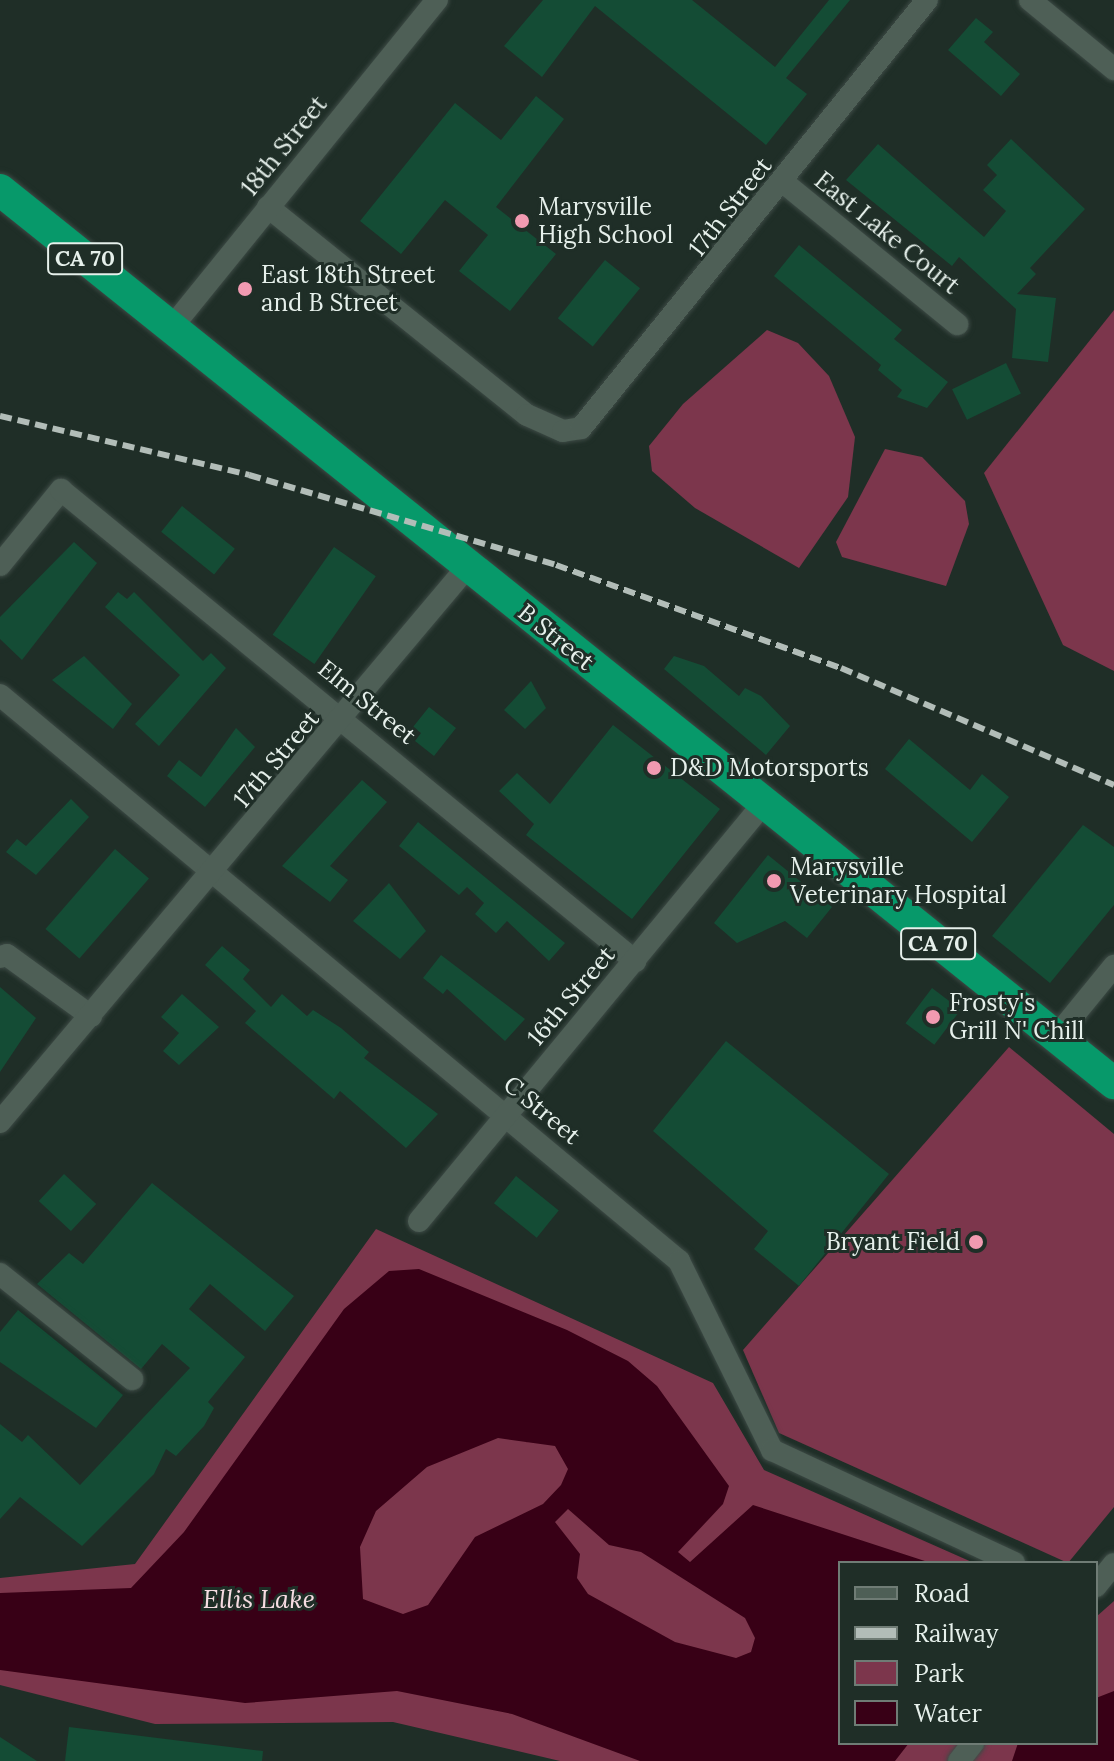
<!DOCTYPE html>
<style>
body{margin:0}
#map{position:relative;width:1114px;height:1761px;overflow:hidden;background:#1f2e27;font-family:Lora,serif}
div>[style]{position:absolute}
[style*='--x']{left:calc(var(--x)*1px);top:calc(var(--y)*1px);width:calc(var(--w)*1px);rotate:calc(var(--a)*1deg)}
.green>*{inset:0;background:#7c364c}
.water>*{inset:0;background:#380016}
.building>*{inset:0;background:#144c35;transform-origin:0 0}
.roads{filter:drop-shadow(0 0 2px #3d4a45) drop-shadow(0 0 2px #3d4a45)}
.minor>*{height:22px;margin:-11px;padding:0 11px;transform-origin:11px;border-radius:11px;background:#4e5f56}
.highway>*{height:32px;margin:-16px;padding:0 16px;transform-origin:16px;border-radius:16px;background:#07996a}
.rail>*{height:6px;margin-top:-3px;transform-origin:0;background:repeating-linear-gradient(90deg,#b2bdb8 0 12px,transparent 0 18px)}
.dots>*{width:22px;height:22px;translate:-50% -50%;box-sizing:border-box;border:4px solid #1f2e27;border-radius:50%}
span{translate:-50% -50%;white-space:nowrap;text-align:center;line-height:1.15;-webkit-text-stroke:6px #1f2e27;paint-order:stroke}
.shield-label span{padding:2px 6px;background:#1f2e27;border:2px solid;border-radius:6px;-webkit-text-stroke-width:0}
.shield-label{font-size:22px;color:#e6f0eb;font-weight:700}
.street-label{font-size:24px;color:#e6f0eb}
.poi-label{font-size:24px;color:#e6f0eb}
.left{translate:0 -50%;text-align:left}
.right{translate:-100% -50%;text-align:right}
.water-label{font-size:26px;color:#f6dce2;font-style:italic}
.legend{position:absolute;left:838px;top:1561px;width:260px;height:184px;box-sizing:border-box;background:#1f2e27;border:2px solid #6f7c75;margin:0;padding:10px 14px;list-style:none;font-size:24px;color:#e6f0eb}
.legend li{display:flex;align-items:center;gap:16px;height:40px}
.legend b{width:40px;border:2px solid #6f7c75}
</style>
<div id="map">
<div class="green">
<i style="clip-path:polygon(1114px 310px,1114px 671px,1063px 645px,984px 473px)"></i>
<i style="clip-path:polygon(767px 330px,798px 343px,829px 376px,855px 437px,848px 497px,799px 568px,695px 508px,652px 471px,649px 446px,683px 404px)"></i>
<i style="clip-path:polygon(885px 449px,922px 457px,965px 501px,969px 524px,946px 586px,842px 557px,836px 542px)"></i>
<i style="clip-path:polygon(1009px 1047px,1114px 1134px,1114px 1507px,1068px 1563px,779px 1433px,743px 1350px)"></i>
<i style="clip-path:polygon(376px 1229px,713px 1383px,764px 1470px,974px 1563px,840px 1563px,840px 1743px,1096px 1743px,1096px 1617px,1114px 1601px,1114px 1761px,560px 1761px,393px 1722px,155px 1724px,0 1685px,0 1578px,135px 1564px)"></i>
</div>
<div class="water">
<i style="clip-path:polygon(evenodd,419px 1269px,567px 1330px,628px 1361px,657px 1386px,729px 1486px,723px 1504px,678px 1552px,690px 1562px,753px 1505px,931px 1563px,840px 1563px,840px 1743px,909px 1743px,895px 1761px,640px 1761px,512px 1714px,397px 1691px,245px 1703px,0 1670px,0 1593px,131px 1588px,184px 1532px,344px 1309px,389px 1271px,419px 1269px,498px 1438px,555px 1446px,568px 1469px,561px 1485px,543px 1504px,475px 1537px,428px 1605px,403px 1614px,363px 1599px,360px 1547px,376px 1511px,427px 1467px,498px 1438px,419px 1269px,568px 1509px,609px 1545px,641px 1552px,745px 1618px,755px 1638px,751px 1652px,736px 1658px,675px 1642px,588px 1594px,577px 1578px,580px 1554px,555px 1522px,568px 1509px)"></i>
<i style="clip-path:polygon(1114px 1691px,1114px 1761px,1012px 1761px,1018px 1743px,1096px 1743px,1096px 1698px)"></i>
</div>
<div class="building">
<i style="clip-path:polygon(543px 0,692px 0,775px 67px,829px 0,850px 0,786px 78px,807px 94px,766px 145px,595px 6px,542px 77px,504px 46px)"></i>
<i style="clip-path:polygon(976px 18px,993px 32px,984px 42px,1020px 74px,1001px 96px,948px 50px)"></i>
<i style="clip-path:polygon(536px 96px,564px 119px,496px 207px,556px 254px,510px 311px,459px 271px,488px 235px,445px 200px,401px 254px,360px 221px,455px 103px,501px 140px)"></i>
<i style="clip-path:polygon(1011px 139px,1085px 209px,1030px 268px,1036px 274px,1017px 294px,1056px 298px,1048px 362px,1012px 358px,1016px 309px,959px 257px,952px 266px,846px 180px,878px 144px,984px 237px,1006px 211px,983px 190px,997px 175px,987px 165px)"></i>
<i style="clip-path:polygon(799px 245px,902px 330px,894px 339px,948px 382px,927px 408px,897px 397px,902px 390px,878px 370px,881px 365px,774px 276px)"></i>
<i style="left:605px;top:260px;width:45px;height:75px;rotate:39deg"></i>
<i style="left:1006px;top:363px;width:34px;height:60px;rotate:64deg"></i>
<i style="left:182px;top:506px;width:68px;height:33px;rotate:39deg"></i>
<i style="clip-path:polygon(74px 542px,97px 563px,22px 660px,0 639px,0 617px)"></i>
<i style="left:334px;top:547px;width:51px;height:107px;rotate:35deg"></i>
<i style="clip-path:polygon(118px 592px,127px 599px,134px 592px,203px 661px,211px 653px,226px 668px,159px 746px,135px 724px,180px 675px,105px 607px)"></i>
<i style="clip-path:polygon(84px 656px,132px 704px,113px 729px,52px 680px)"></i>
<i style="clip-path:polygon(674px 656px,704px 666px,739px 696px,745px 688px,761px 696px,790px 726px,766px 755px,664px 669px)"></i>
<i style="clip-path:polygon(531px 681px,546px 708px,525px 729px,504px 710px)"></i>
<i style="clip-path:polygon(429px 707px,456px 728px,434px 756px,415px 741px,421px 733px,413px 727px)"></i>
<i style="clip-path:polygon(613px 725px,720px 809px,632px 919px,526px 835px,534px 824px,499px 791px,517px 773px,550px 804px)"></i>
<i style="clip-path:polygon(236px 728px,255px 747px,205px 807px,167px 776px,179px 760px,201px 777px)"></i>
<i style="clip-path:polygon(909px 739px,970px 790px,982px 774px,1009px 797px,972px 842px,885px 769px)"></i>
<i style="clip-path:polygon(362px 780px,387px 802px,330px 866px,348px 880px,330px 902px,282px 866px)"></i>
<i style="clip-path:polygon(71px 799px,89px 817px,36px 875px,6px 852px,17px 839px,26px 846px)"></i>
<i style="clip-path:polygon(418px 822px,565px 943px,549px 961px,507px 921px,496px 933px,475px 914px,484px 903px,467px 887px,459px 895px,399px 846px)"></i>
<i style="clip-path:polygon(1083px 825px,1114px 847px,1114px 905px,1050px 983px,992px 936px)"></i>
<i style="left:115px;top:849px;width:45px;height:106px;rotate:41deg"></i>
<i style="clip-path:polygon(768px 855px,832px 907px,807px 938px,785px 921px,737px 943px,714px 923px)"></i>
<i style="clip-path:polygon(389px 883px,426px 931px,400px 959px,353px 921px)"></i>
<i style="clip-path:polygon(222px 946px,250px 970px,243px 979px,271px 1007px,282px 994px,307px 1016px,313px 1010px,341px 1028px,369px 1052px,364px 1058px,438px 1114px,406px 1148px,340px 1091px,334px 1099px,245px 1023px,256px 1011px,205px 965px)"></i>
<i style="clip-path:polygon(441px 955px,525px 1019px,505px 1041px,447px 989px,443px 994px,423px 978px)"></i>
<i style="clip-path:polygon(0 987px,36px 1018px,0 1072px)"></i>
<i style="left:932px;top:988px;width:36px;height:44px;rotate:37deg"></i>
<i style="clip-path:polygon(182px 994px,219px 1027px,179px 1065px,163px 1051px,179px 1033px,161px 1017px)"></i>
<i style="clip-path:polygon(726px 1041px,889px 1174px,799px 1286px,754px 1249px,768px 1231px,653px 1131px)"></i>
<i style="left:64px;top:1174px;width:44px;height:37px;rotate:43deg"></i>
<i style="left:516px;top:1176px;width:55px;height:35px;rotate:39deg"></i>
<i style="clip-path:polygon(152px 1183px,294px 1296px,265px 1331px,210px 1284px,189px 1309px,245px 1357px,208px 1402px,214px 1408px,204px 1426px,176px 1456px,166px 1449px,154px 1474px,82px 1546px,20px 1497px,0 1519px,0 1424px,22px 1442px,28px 1435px,80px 1485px,190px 1368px,162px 1344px,141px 1369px,37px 1284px,69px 1253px,83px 1264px)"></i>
<i style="clip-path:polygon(18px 1310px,123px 1395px,96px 1428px,0 1362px,0 1332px)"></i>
<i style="clip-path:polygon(69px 1727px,263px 1751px,262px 1761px,65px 1761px)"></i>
<i style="clip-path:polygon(0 1737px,37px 1761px,0 1761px)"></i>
</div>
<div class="roads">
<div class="minor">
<i style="--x:1030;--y:0;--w:109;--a:39.4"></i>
<i style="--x:783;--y:182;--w:225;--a:39.2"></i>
<i style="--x:268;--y:207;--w:332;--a:38.8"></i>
<i style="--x:527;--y:415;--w:39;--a:24"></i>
<i style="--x:563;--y:431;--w:18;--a:-9"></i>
<i style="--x:581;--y:428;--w:550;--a:-51.05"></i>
<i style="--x:172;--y:327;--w:421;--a:-51"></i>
<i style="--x:0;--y:565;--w:97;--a:-50.9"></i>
<i style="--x:61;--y:490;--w:743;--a:39.37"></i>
<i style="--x:0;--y:695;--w:884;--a:39.81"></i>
<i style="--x:679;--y:1261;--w:211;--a:63.8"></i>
<i style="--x:772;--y:1450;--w:267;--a:25"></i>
<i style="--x:0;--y:957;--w:7;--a:-16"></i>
<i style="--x:7;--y:955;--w:104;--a:36"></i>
<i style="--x:1056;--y:1037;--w:92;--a:-50.8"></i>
<i style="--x:0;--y:1122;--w:727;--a:-49.91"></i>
<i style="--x:419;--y:1221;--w:541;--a:-50.48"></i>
<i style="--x:0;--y:1274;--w:169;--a:38.5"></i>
<i style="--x:1096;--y:1586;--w:28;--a:-51"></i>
<i style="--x:959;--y:1761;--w:23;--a:-52"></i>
</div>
<div class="highway">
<i style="--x:0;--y:190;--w:1428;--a:38.72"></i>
</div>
</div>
<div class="rail">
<i style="--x:0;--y:416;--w:256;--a:13.3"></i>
<i style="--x:249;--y:475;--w:320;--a:16.3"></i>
<i style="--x:556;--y:565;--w:303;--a:19.9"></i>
<i style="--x:841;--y:668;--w:297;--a:23.2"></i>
</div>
<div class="dots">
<i style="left:522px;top:221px;background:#f19ab1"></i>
<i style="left:245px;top:289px;background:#f19ab1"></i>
<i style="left:654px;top:768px;background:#f19ab1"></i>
<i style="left:774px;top:881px;background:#f19ab1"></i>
<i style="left:933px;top:1017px;background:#f19ab1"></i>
<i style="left:976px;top:1242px;background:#f19ab1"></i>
</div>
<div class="shield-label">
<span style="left:85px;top:259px">CA 70</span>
<span style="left:938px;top:944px">CA 70</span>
</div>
<div class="street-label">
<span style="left:284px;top:146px;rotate:-51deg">18th Street</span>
<span style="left:730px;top:207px;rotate:-52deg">17th Street</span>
<span style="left:887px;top:233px;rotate:39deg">East Lake Court</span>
<span style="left:556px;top:637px;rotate:39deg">B Street</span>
<span style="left:367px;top:702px;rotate:39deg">Elm Street</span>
<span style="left:276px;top:759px;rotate:-50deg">17th Street</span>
<span style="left:571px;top:996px;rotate:-50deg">16th Street</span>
<span style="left:542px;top:1110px;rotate:40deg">C Street</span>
</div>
<div class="poi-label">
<span class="left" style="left:538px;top:221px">Marysville<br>High School</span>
<span class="left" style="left:261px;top:289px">East 18th Street<br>and B Street</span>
<span class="left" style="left:670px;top:768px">D&amp;D Motorsports</span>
<span class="left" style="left:790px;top:881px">Marysville<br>Veterinary Hospital</span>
<span class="left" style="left:949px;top:1017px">Frosty's<br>Grill N' Chill</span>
<span class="right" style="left:960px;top:1242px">Bryant Field</span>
</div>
<div class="water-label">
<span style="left:259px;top:1599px">Ellis Lake</span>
</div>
<ul class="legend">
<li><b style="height:10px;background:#4e5f56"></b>Road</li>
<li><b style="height:10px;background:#b2bdb8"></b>Railway</li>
<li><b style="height:22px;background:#7c364c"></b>Park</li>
<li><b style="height:22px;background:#380016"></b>Water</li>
</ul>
</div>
